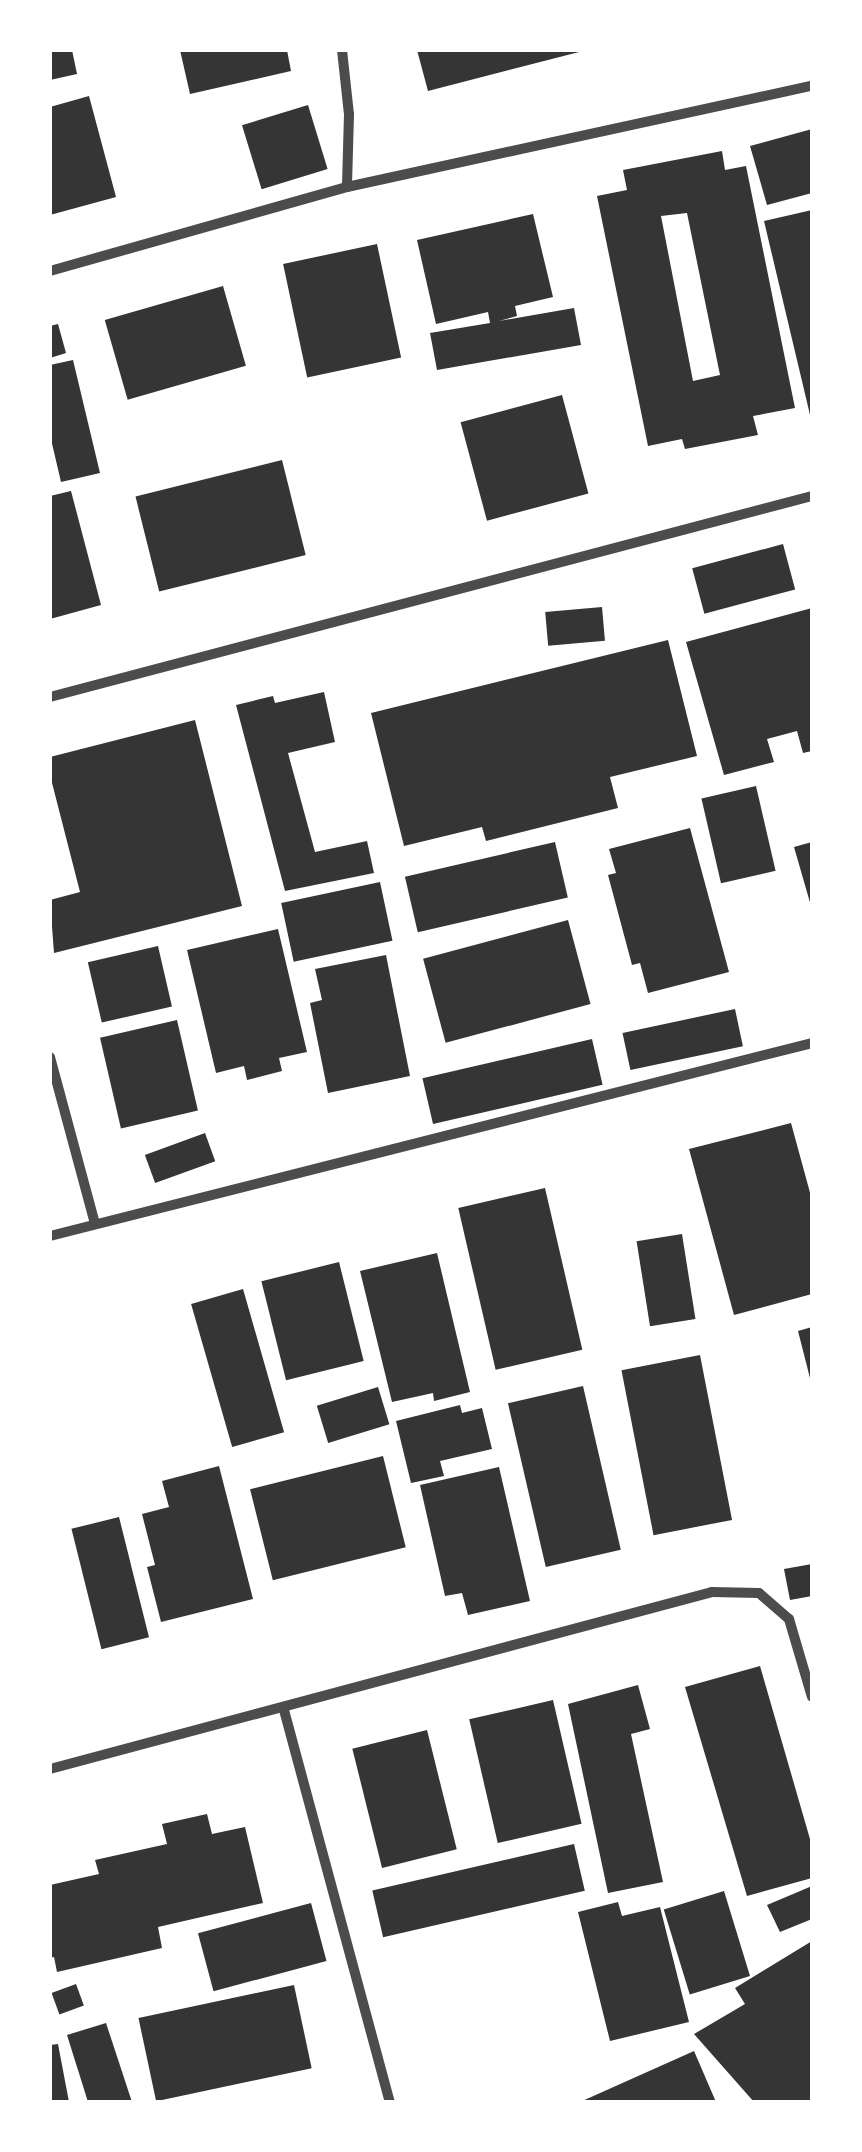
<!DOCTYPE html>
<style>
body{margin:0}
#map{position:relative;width:862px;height:2152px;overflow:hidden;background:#fff;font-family:Ubuntu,sans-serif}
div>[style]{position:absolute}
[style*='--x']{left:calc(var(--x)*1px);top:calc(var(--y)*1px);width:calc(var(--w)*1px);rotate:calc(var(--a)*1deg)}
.building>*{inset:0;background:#353535;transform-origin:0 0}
.minor>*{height:10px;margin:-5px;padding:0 5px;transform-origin:5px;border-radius:5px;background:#4c4c4c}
span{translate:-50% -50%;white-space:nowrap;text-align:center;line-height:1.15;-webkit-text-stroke:8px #fff;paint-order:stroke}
.frame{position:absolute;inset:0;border:52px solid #fff;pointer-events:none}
</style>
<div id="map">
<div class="building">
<i style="clip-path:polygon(50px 50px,72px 50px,77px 74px,50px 80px)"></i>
<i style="clip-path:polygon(180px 50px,287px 50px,291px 71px,190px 94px)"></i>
<i style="clip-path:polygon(417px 50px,583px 50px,583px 51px,428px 91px)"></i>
<i style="clip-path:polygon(89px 96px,116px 197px,50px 215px,50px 107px)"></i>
<i style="left:308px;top:105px;width:67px;height:69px;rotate:73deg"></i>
<i style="clip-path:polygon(812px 129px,812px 193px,767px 205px,750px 146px)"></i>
<i style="clip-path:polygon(evenodd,722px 151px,725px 170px,746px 166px,795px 408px,753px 416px,758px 435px,685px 449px,682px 439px,648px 446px,597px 196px,627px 190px,623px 170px,722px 151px,687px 213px,720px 375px,693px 381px,661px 216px,687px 213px)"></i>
<i style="clip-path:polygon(812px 210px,812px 419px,811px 419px,764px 221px)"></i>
<i style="clip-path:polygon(533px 214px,553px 297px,515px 306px,517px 316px,499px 321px,574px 308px,581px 345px,437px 370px,430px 333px,490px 323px,488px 312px,436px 324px,417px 240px)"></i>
<i style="left:377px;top:244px;width:116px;height:96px;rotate:78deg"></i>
<i style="left:223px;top:286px;width:83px;height:123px;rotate:74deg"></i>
<i style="clip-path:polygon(58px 324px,66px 353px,50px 358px,50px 326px)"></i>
<i style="clip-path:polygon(73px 360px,100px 473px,61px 482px,50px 435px,50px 365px)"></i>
<i style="left:562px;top:395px;width:102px;height:105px;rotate:75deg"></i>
<i style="left:282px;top:460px;width:98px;height:151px;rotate:76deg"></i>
<i style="clip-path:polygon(71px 491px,101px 605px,50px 619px,50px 496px)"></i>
<i style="left:783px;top:544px;width:47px;height:94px;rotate:75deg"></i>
<i style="left:602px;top:607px;width:34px;height:57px;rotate:85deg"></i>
<i style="clip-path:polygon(812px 608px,812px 751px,803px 753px,797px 731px,767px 739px,774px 762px,724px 775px,686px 642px)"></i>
<i style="clip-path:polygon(668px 640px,697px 756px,610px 777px,618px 808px,486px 841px,482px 827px,404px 846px,371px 713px)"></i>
<i style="clip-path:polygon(324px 692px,335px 742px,288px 753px,315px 852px,367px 841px,374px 873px,285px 891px,236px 705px,273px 696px,275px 703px)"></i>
<i style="clip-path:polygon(195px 720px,242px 906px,54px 953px,50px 900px,80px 892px,50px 775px,50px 757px)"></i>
<i style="left:756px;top:786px;width:87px;height:56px;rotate:77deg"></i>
<i style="clip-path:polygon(690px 828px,729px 972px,648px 993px,640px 963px,632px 965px,608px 875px,616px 873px,609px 849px)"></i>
<i style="left:555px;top:842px;width:57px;height:154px;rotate:77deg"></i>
<i style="clip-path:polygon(812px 842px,812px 906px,811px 906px,794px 847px)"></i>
<i style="left:380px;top:882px;width:60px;height:101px;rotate:78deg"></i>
<i style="left:568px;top:920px;width:87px;height:150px;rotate:75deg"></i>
<i style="clip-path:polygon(278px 929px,307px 1052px,279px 1058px,282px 1071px,247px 1080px,244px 1066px,216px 1073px,187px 950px)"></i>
<i style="left:158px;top:946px;width:62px;height:72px;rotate:77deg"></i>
<i style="clip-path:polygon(386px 955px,410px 1076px,328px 1093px,310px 1003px,322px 1000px,315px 969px)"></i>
<i style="left:735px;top:1009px;width:38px;height:115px;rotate:78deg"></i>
<i style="left:177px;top:1020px;width:93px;height:79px;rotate:77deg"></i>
<i style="left:592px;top:1039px;width:47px;height:174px;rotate:77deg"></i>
<i style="clip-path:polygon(791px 1123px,812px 1200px,812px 1294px,734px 1315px,689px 1149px)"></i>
<i style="left:205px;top:1133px;width:30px;height:64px;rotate:70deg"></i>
<i style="left:545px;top:1188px;width:166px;height:89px;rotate:77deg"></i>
<i style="left:682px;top:1234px;width:86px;height:46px;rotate:81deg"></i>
<i style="clip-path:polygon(437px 1253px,470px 1392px,434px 1401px,433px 1393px,392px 1402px,360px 1271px)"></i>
<i style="left:339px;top:1262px;width:102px;height:80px;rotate:76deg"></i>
<i style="left:243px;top:1289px;width:149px;height:54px;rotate:74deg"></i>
<i style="clip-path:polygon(812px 1327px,812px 1382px,811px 1382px,798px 1331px)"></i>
<i style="left:700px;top:1355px;width:168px;height:80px;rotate:79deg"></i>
<i style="left:583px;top:1386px;width:168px;height:77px;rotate:77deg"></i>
<i style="left:378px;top:1387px;width:39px;height:64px;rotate:73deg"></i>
<i style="clip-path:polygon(460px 1405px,462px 1413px,482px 1408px,492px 1449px,440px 1461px,444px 1476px,411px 1483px,396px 1421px)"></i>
<i style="left:383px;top:1456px;width:94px;height:137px;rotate:76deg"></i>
<i style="clip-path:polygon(219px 1466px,253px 1599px,161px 1622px,147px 1567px,155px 1565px,142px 1514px,169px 1507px,162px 1481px)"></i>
<i style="clip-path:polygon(499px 1467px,530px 1601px,468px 1615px,462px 1593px,445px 1596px,420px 1485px)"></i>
<i style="left:119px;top:1517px;width:124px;height:49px;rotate:76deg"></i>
<i style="clip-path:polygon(812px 1564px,812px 1596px,790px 1600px,784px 1569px)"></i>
<i style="clip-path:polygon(760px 1666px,812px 1846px,812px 1878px,747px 1896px,685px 1687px)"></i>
<i style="clip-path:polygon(638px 1685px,650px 1729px,631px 1734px,663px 1882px,608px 1893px,568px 1704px)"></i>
<i style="left:553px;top:1700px;width:127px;height:86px;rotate:77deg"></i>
<i style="left:427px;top:1730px;width:123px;height:77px;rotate:76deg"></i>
<i style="clip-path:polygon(207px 1814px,212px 1834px,245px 1827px,263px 1903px,158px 1927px,162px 1948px,57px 1972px,54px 1957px,50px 1958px,50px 1885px,99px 1874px,95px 1860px,167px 1844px,162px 1824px)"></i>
<i style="left:574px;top:1844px;width:48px;height:207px;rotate:77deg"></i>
<i style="clip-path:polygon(812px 1886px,812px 1919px,780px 1932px,767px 1905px)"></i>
<i style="left:724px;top:1891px;width:89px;height:63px;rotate:73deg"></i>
<i style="clip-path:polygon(618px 1902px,622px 1916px,660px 1907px,689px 2022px,610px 2041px,578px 1912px)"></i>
<i style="left:311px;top:1903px;width:60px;height:117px;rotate:75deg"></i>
<i style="clip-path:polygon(812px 1941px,812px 2102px,754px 2102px,694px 2034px,745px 2004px,735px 1988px)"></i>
<i style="left:76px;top:1984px;width:23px;height:26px;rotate:70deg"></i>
<i style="left:294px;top:1985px;width:85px;height:159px;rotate:78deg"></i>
<i style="clip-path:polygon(106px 2023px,132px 2102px,88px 2102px,67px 2035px)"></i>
<i style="clip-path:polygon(58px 2044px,69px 2102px,50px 2102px,50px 2045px)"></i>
<i style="clip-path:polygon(694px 2051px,716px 2102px,580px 2102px)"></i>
</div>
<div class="minor">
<i style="--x:342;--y:50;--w:64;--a:83.8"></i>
<i style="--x:349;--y:114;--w:73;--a:91.6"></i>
<i style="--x:50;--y:271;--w:309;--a:-15.8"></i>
<i style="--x:347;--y:187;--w:476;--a:-12.3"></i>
<i style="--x:50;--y:697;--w:788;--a:-14.78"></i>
<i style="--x:50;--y:1057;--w:173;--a:74.9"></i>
<i style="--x:50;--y:1236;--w:786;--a:-14.21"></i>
<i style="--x:284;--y:1710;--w:406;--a:74.9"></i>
<i style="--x:50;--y:1769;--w:685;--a:-14.97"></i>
<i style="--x:712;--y:1592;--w:47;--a:1.2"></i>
<i style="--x:759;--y:1593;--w:40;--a:41"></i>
<i style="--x:789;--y:1619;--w:81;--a:73.6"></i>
</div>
<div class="frame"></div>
</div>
